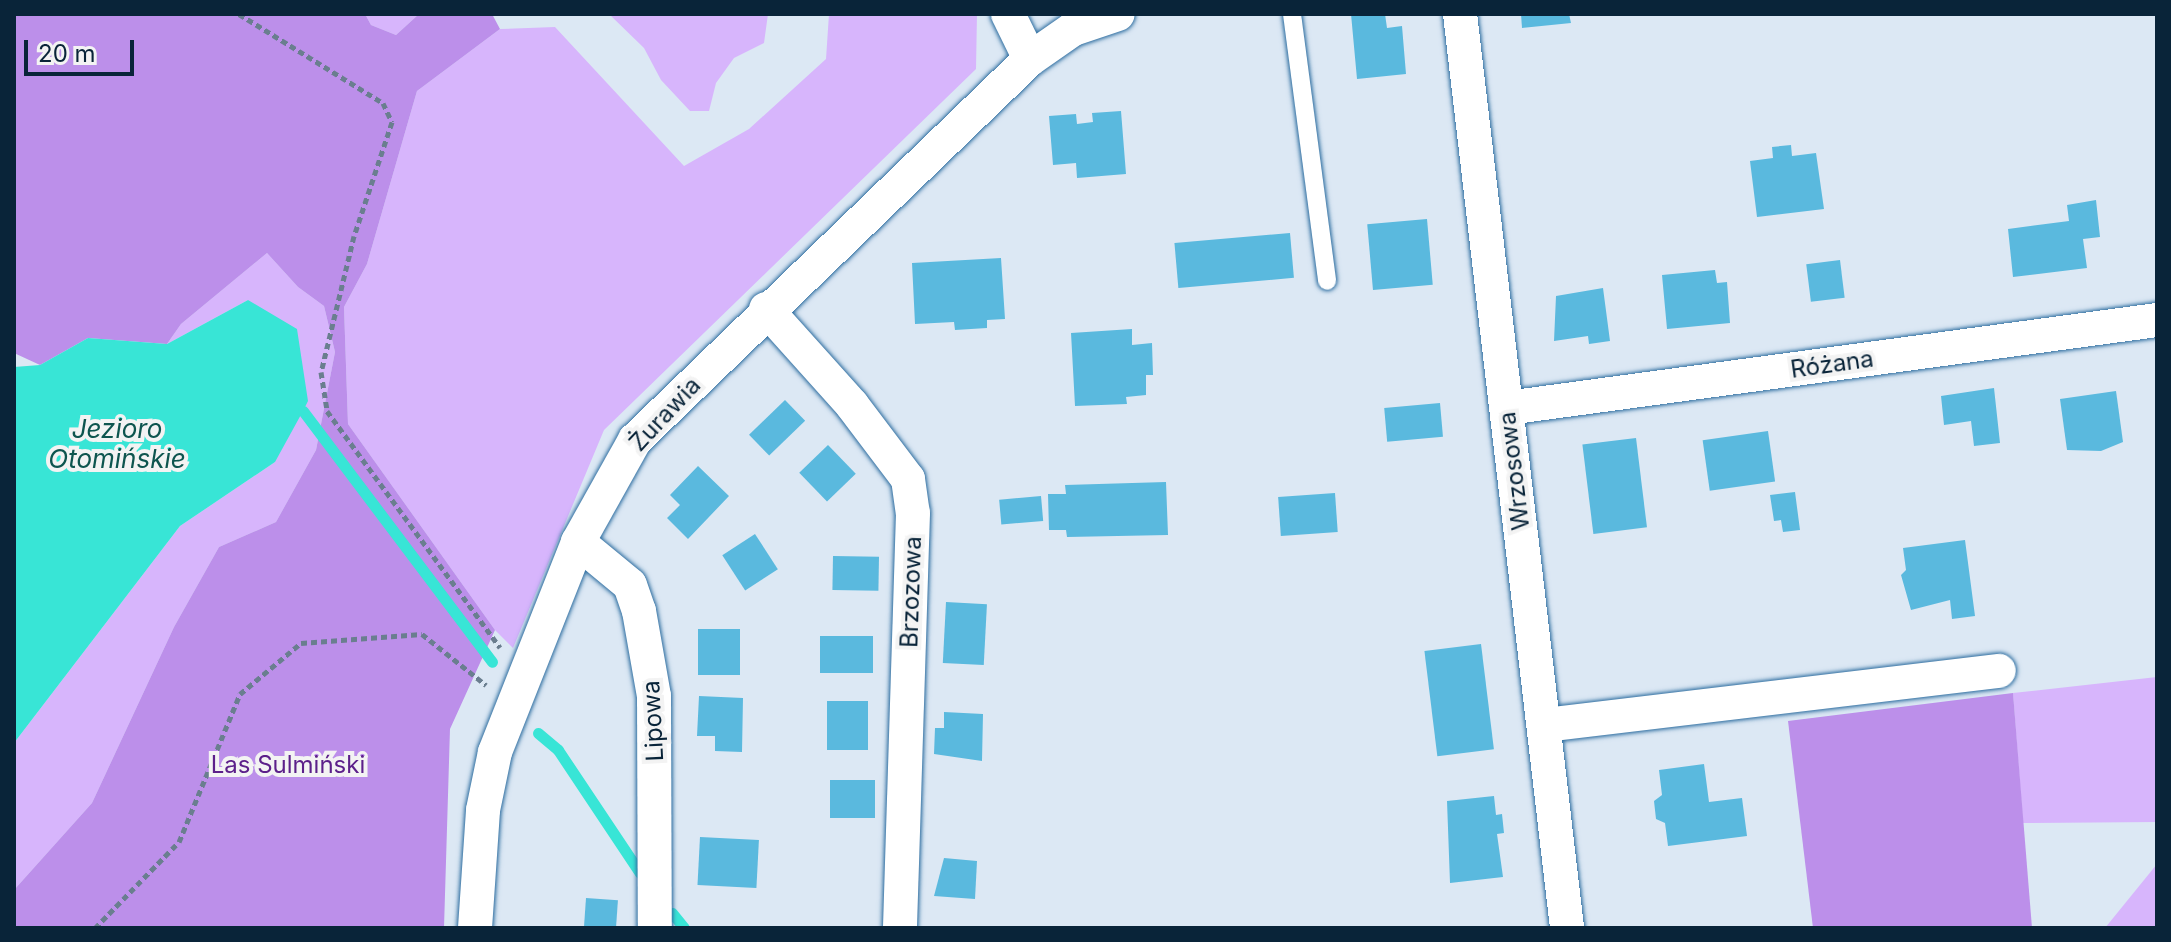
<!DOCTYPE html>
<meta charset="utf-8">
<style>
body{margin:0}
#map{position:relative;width:2171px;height:942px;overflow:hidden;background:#dce8f4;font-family:Inter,sans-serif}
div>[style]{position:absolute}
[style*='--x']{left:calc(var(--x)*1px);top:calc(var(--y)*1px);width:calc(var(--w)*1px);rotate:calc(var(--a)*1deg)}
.green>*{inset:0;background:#d7b5fc}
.forest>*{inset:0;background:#bc8fea}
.water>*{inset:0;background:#38e5d6}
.stream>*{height:11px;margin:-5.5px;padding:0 5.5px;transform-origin:5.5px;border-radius:5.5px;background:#38e5d6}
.building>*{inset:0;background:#5ab9de;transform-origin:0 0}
.path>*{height:5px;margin-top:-2.5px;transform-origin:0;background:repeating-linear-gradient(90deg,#6a7e8f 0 6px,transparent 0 10px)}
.roads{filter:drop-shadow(0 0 2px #2d6da0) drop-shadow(0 0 2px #2d6da0)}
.lane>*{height:18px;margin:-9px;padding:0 9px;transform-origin:9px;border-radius:9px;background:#fff}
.street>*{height:34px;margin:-17px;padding:0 17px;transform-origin:17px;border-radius:17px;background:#fff}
span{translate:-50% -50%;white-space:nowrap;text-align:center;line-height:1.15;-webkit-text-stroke:8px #f3f3f3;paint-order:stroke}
.street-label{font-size:24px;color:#092439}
.park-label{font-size:24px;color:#5c208a}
.water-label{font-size:26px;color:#0e554f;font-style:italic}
.frame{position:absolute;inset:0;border:16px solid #092439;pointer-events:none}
.scale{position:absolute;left:24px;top:40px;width:110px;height:36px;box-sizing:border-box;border:4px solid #092439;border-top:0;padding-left:10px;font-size:24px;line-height:28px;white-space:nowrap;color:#092439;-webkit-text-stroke:6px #f3f3f3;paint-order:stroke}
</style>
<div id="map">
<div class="green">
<i style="clip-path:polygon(365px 14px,419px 14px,396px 35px,371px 25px)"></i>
<i style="clip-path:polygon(609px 14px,768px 14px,764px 43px,734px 58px,716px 83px,709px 111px,690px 111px,661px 80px,644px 48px)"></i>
<i style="clip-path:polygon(829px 14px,977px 14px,976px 69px,604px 430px,513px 648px,495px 630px,348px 424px,344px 307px,367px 264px,417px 91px,500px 29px,555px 27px,684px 166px,749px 129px,826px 59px)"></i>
<i style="clip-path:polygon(267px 253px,298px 287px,324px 306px,335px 352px,316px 450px,276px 522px,219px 547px,174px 627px,92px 803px,14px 890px,14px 743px,180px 526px,275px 462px,248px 300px,167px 344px,181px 324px)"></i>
<i style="clip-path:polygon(2157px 677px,2157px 822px,2023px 823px,2013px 693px)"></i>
<i style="clip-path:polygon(2157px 864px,2157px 928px,2105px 928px)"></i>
</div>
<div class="forest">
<i style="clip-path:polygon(14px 14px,365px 14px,371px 25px,396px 35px,419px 14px,492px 14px,500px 29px,417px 91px,367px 264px,344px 307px,348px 424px,495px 630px,450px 729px,444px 928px,14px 928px,14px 890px,92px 803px,174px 627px,219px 547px,276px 522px,316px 450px,335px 352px,324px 306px,298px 287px,267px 253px,181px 324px,167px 344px,88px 338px,40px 365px,14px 353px)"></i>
<i style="clip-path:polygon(2013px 693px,2032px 928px,1813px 928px,1788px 721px)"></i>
</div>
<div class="water">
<i style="clip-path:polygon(248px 300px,297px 329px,308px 401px,303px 411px,275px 462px,180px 526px,14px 743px,14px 367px,40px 365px,88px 338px,167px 344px)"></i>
</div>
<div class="stream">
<i style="--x:303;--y:411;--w:314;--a:53"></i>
<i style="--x:538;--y:733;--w:26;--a:40"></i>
<i style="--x:558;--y:750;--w:148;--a:56.3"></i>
<i style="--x:672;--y:913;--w:19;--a:51"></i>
</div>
<div class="building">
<i style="clip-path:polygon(1351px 14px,1385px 14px,1387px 28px,1402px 26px,1406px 74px,1357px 79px)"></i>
<i style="clip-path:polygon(1521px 14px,1569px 14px,1571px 23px,1522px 28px)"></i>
<i style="clip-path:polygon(1121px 111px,1126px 174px,1077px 178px,1076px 163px,1053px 165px,1049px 116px,1076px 114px,1077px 124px,1093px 122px,1092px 113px)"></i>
<i style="clip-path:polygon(1791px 145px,1792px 156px,1816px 153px,1824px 209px,1757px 217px,1750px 161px,1773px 158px,1772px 147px)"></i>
<i style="clip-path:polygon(2096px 200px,2100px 237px,2083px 239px,2087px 268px,2013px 277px,2008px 229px,2069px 221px,2067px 205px)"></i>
<i style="left:1427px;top:219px;width:66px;height:60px;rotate:85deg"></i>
<i style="left:1290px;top:233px;width:45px;height:116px;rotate:85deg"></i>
<i style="clip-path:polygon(1001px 258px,1005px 319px,987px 320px,987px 328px,955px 330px,954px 322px,915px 324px,912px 263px)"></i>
<i style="left:1840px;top:260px;width:38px;height:34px;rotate:83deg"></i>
<i style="clip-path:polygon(1715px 270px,1717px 283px,1727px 282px,1730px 323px,1667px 329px,1662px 275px)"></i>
<i style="clip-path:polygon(1603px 288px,1610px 341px,1589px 344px,1588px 336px,1554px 341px,1556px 296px)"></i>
<i style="clip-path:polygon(1132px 329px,1132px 345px,1152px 343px,1153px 375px,1146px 375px,1146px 395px,1126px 397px,1127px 404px,1075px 406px,1071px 333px)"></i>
<i style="clip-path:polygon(1994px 388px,2000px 443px,1974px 446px,1971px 421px,1944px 425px,1941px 396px)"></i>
<i style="clip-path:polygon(2116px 391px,2123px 442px,2101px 451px,2067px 450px,2060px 399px)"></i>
<i style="left:785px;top:400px;width:29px;height:50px;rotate:46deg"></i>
<i style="left:1440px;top:403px;width:34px;height:56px;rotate:85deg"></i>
<i style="left:1768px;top:431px;width:51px;height:66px;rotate:82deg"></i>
<i style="left:1636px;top:438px;width:90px;height:54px;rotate:83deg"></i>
<i style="left:828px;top:445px;width:40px;height:40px;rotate:46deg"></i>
<i style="clip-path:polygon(698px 466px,729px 496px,688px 539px,667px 518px,680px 505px,670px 495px)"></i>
<i style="clip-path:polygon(1166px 482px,1168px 535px,1067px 537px,1066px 530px,1049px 530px,1048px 494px,1066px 494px,1065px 485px)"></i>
<i style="clip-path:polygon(1795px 492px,1800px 530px,1783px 532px,1781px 520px,1774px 521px,1770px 495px)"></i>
<i style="left:1335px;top:493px;width:39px;height:57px;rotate:86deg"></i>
<i style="left:1041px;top:496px;width:25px;height:42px;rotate:85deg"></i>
<i style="left:755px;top:534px;width:42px;height:39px;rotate:57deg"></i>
<i style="clip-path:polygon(1965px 540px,1975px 616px,1952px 619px,1950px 600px,1911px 610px,1901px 575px,1906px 570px,1903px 548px)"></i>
<i style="left:833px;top:556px;width:46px;height:34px;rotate:1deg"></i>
<i style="left:946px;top:602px;width:41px;height:61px;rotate:3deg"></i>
<i style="left:698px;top:629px;width:42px;height:46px"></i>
<i style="left:820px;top:636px;width:53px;height:37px"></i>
<i style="left:1481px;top:644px;width:106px;height:57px;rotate:83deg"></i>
<i style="clip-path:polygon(699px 696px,743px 698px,742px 752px,715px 751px,715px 736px,697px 736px)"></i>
<i style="left:868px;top:701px;width:49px;height:41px;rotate:90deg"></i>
<i style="clip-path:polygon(944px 712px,983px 714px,982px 761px,934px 754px,935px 728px,944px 728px)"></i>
<i style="clip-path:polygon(1704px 764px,1709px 802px,1742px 798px,1747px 836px,1668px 846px,1665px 823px,1656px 819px,1654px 801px,1662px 795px,1659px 770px)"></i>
<i style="left:830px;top:780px;width:45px;height:38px"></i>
<i style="clip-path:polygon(1494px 796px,1496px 815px,1502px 814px,1504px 833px,1497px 834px,1503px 877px,1450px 883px,1447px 801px)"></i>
<i style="left:700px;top:837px;width:59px;height:48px;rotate:3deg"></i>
<i style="clip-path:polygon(944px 858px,977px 861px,975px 899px,934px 896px)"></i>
<i style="left:586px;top:898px;width:32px;height:30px;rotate:4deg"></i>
</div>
<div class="path">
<i style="--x:239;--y:14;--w:169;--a:31.7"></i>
<i style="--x:383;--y:103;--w:21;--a:65"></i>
<i style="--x:392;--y:122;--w:120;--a:108.4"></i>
<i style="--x:354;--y:236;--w:140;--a:103.6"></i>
<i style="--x:321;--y:372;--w:39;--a:81"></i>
<i style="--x:327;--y:411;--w:293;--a:53.8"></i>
<i style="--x:95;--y:928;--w:120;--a:-45.7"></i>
<i style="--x:179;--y:842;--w:160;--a:-67.6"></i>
<i style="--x:240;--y:694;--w:80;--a:-39.9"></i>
<i style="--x:301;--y:643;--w:121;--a:-4.3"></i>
<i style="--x:422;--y:634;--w:82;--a:38.6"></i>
</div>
<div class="roads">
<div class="lane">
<i style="--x:1292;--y:14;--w:269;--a:82.5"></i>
</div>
<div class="street">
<i style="--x:1008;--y:14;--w:50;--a:63.9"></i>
<i style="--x:1460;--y:14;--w:920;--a:83.32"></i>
<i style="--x:766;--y:309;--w:129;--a:48.1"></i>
<i style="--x:852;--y:405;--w:93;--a:52.9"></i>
<i style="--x:908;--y:479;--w:34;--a:82"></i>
<i style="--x:913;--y:513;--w:415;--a:91.8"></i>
<i style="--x:1507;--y:408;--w:656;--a:-7.71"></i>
<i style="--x:578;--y:542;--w:67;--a:39.6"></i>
<i style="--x:630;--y:585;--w:28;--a:71"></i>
<i style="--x:639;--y:611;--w:86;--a:80"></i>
<i style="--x:654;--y:696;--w:232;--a:89.8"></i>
<i style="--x:1544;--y:725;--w:458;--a:-6.8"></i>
<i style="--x:475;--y:928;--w:118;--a:-86.1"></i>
<i style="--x:483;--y:810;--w:59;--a:-78.3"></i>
<i style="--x:495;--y:752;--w:226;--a:-68.4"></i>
<i style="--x:578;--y:542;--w:117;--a:-60.8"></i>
<i style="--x:635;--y:440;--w:549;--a:-43.97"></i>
<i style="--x:1030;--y:59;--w:52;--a:-34.9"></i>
<i style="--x:1073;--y:29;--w:47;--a:-18.4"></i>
</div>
</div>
<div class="street-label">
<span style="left:1832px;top:364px;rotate:-8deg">Różana</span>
<span style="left:665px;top:414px;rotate:-47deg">Żurawia</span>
<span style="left:1514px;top:471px;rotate:-97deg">Wrzosowa</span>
<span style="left:911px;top:592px;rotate:-88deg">Brzozowa</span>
<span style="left:653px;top:721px;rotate:-93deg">Lipowa</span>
</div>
<div class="park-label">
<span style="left:288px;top:765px">Las Sulmiński</span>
</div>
<div class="water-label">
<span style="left:117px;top:444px">Jezioro<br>Otomińskie</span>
</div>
<div class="frame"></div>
<div class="scale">20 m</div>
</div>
